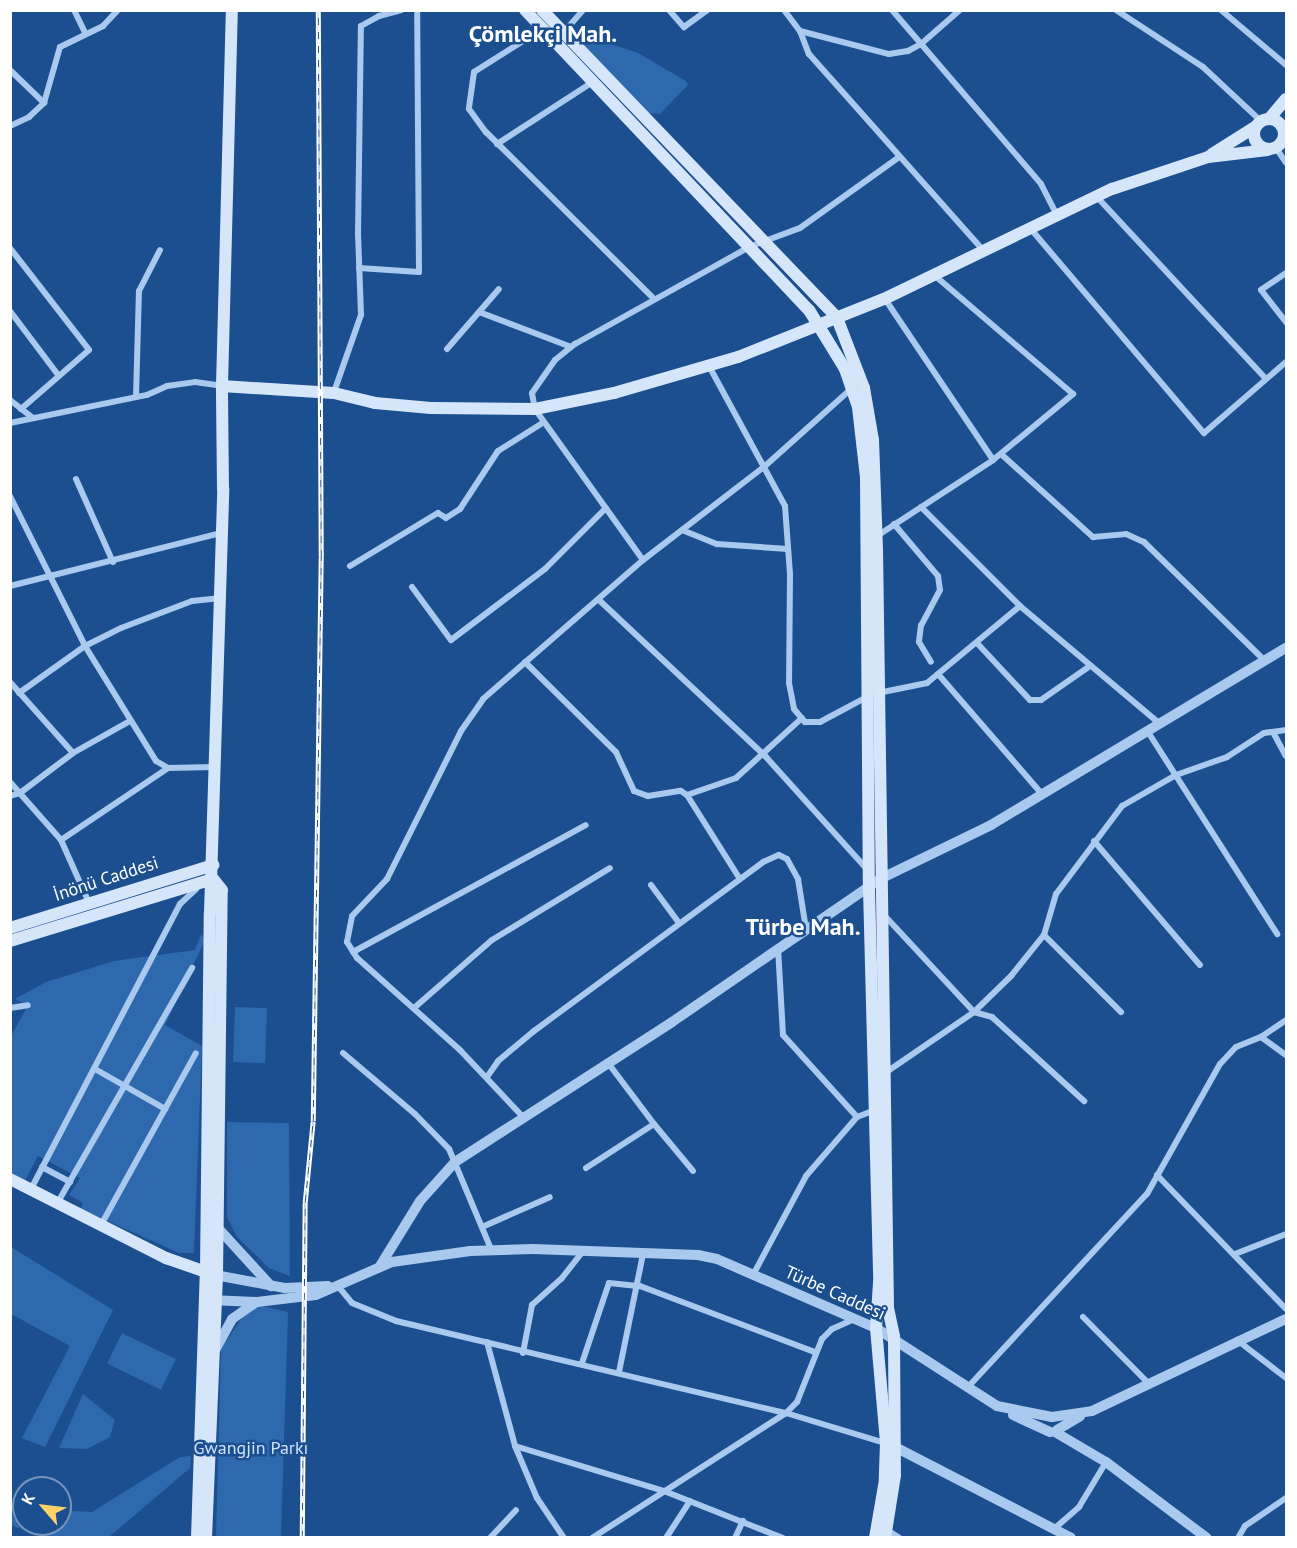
<!DOCTYPE html>
<meta charset="utf-8">
<style>
body{margin:0}
#map{position:relative;width:1297px;height:1548px;overflow:hidden;background:#1b4f8f;font-family:"PT Sans",sans-serif}
div>[style]{position:absolute}
[style*='--x']{left:calc(var(--x)*1px);top:calc(var(--y)*1px);width:calc(var(--w)*1px);rotate:calc(var(--a)*1deg)}
.green>*{inset:0;background:#2e69ad;transform-origin:0 0}
.minor>*{height:6px;margin:-3px;padding:0 3px;transform-origin:3px;border-radius:3px;background:#a9c9ee}
.tertiary>*{height:10px;margin:-5px;padding:0 5px;transform-origin:5px;border-radius:5px;background:#a9c9ee}
.secondary>*{height:12px;margin:-6px;padding:0 6px;transform-origin:6px;border-radius:6px;background:#d6e6fa}
.secondary>.ring{margin:-6px;padding:0;box-sizing:content-box;background:none;border:12px solid #d6e6fa;border-radius:50%}
.rail>*{height:4.5px;margin-top:-2.25px;transform-origin:0;background:repeating-linear-gradient(90deg,#1b4f8f 0 7px,#fff 0 14px);box-sizing:border-box;border-block:2px solid #fff}
span{translate:-50% -50%;white-space:nowrap;text-align:center;line-height:1.15;-webkit-text-stroke:5px #1b4f8f;paint-order:stroke}
.street-label{font-size:18px;color:#fff}
.park-label{font-size:18px;color:#cfe3fa}
.district-label{font-size:24px;color:#fff;font-weight:700}
.frame{position:absolute;inset:0;border:12px solid #fff;pointer-events:none}
.north{position:absolute;left:12px;top:1476px;width:60px;height:60px;box-sizing:border-box;background:#1b4f8f;border:2px solid #7695bc;border-radius:50%;rotate:298deg;font-size:16px;font-weight:700;line-height:24px;text-align:center;color:#fff}
.north::after{content:'';display:block;margin:auto;width:21px;height:27px;background:#ffd166;clip-path:polygon(50% 0,100% 100%,50% 72%,0 100%)}
</style>
<div id="map">
<div class="green">
<i style="clip-path:polygon(591px 37px,638px 53px,686px 81px,688px 85px,660px 114px,646px 113px,583px 46px)"></i>
<i style="clip-path:polygon(201px 934px,205px 940px,165px 1025px,202px 1046px,194px 1253px,179px 1253px,81px 1209px,83px 1203px,69px 1195px,80px 1178px,38px 1156px,25px 1181px,11px 1173px,10px 1038px,28px 1005px,15px 999px,46px 982px,114px 961px,195px 950px)"></i>
<i style="left:235px;top:1007px;width:32px;height:55px;rotate:2deg"></i>
<i style="clip-path:polygon(227px 1122px,289px 1123px,290px 1276px,269px 1268px,237px 1237px,227px 1217px)"></i>
<i style="clip-path:polygon(11px 1247px,113px 1310px,45px 1447px,22px 1438px,70px 1346px,11px 1314px)"></i>
<i style="clip-path:polygon(261px 1306px,288px 1312px,281px 1537px,216px 1538px,221px 1349px,245px 1313px)"></i>
<i style="left:122px;top:1333px;width:60px;height:34px;rotate:26deg"></i>
<i style="clip-path:polygon(83px 1394px,115px 1420px,110px 1437px,87px 1449px,59px 1448px)"></i>
<i style="clip-path:polygon(191px 1456px,190px 1468px,109px 1537px,43px 1537px,11px 1525px,11px 1507px,24px 1499px,24px 1524px,60px 1524px,60px 1510px,92px 1512px,180px 1457px)"></i>
</div>
<div class="minor">
<i style="--x:74;--y:10;--w:25;--a:64"></i>
<i style="--x:669;--y:10;--w:23;--a:49"></i>
<i style="--x:684;--y:27;--w:29;--a:-36"></i>
<i style="--x:784;--y:10;--w:26;--a:53"></i>
<i style="--x:800;--y:31;--w:25;--a:69"></i>
<i style="--x:809;--y:54;--w:262;--a:48.4"></i>
<i style="--x:892;--y:10;--w:229;--a:49.4"></i>
<i style="--x:1041;--y:184;--w:35;--a:63"></i>
<i style="--x:1116;--y:10;--w:104;--a:33.2"></i>
<i style="--x:1203;--y:67;--w:79;--a:43"></i>
<i style="--x:1221;--y:10;--w:85;--a:40.2"></i>
<i style="--x:542;--y:29;--w:80;--a:147.7"></i>
<i style="--x:474;--y:72;--w:37;--a:98"></i>
<i style="--x:469;--y:109;--w:29;--a:54"></i>
<i style="--x:486;--y:132;--w:235;--a:44.8"></i>
<i style="--x:800;--y:31;--w:92;--a:14.5"></i>
<i style="--x:889;--y:54;--w:19;--a:-9"></i>
<i style="--x:908;--y:51;--w:15;--a:-28"></i>
<i style="--x:921;--y:44;--w:52;--a:-41.1"></i>
<i style="--x:564;--y:32;--w:29;--a:-49"></i>
<i style="--x:10;--y:70;--w:47;--a:44.1"></i>
<i style="--x:10;--y:126;--w:21;--a:-25"></i>
<i style="--x:29;--y:117;--w:21;--a:-43"></i>
<i style="--x:44;--y:103;--w:58;--a:-74.1"></i>
<i style="--x:60;--y:47;--w:48;--a:-26"></i>
<i style="--x:103;--y:26;--w:22;--a:-47"></i>
<i style="--x:497;--y:144;--w:114;--a:-32.9"></i>
<i style="--x:1276;--y:148;--w:18;--a:56"></i>
<i style="--x:1097;--y:197;--w:247;--a:47.1"></i>
<i style="--x:1030;--y:228;--w:269;--a:49.7"></i>
<i style="--x:1204;--y:433;--w:108;--a:-40.9"></i>
<i style="--x:10;--y:248;--w:129;--a:52.2"></i>
<i style="--x:89;--y:350;--w:90;--a:139.1"></i>
<i style="--x:359;--y:268;--w:60;--a:3.8"></i>
<i style="--x:419;--y:272;--w:262;--a:-90.4"></i>
<i style="--x:1286;--y:273;--w:30;--a:146"></i>
<i style="--x:1261;--y:290;--w:41;--a:52"></i>
<i style="--x:885;--y:299;--w:194;--a:56.1"></i>
<i style="--x:10;--y:311;--w:81;--a:53"></i>
<i style="--x:479;--y:312;--w:98;--a:20.8"></i>
<i style="--x:447;--y:349;--w:79;--a:-49.1"></i>
<i style="--x:709;--y:366;--w:159;--a:61.5"></i>
<i style="--x:785;--y:506;--w:68;--a:85.8"></i>
<i style="--x:790;--y:574;--w:109;--a:90.5"></i>
<i style="--x:789;--y:683;--w:26;--a:79"></i>
<i style="--x:794;--y:709;--w:17;--a:50"></i>
<i style="--x:805;--y:722;--w:15;--a:0"></i>
<i style="--x:820;--y:722;--w:55;--a:-28"></i>
<i style="--x:334;--y:392;--w:82;--a:-70.7"></i>
<i style="--x:361;--y:315;--w:81;--a:-92.1"></i>
<i style="--x:358;--y:234;--w:208;--a:-89.2"></i>
<i style="--x:361;--y:26;--w:21;--a:-29"></i>
<i style="--x:379;--y:16;--w:23;--a:-15"></i>
<i style="--x:136;--y:397;--w:106;--a:-88.4"></i>
<i style="--x:139;--y:291;--w:46;--a:-62.9"></i>
<i style="--x:10;--y:400;--w:29;--a:38"></i>
<i style="--x:10;--y:423;--w:140;--a:-11.6"></i>
<i style="--x:147;--y:395;--w:22;--a:-24"></i>
<i style="--x:167;--y:386;--w:28;--a:-8"></i>
<i style="--x:195;--y:382;--w:27;--a:8"></i>
<i style="--x:1001;--y:454;--w:124;--a:42.1"></i>
<i style="--x:1093;--y:537;--w:33;--a:-5"></i>
<i style="--x:1126;--y:534;--w:20;--a:24"></i>
<i style="--x:1144;--y:542;--w:168;--a:44.5"></i>
<i style="--x:76;--y:479;--w:91;--a:66"></i>
<i style="--x:10;--y:496;--w:168;--a:63.4"></i>
<i style="--x:85;--y:646;--w:135;--a:58.3"></i>
<i style="--x:156;--y:761;--w:14;--a:30"></i>
<i style="--x:168;--y:768;--w:46;--a:-1.2"></i>
<i style="--x:921;--y:507;--w:140;--a:45"></i>
<i style="--x:1020;--y:606;--w:183;--a:40.1"></i>
<i style="--x:894;--y:524;--w:68;--a:49.8"></i>
<i style="--x:938;--y:576;--w:14;--a:82"></i>
<i style="--x:940;--y:590;--w:40;--a:118"></i>
<i style="--x:921;--y:625;--w:17;--a:97"></i>
<i style="--x:919;--y:642;--w:23;--a:59"></i>
<i style="--x:682;--y:530;--w:38;--a:22"></i>
<i style="--x:717;--y:544;--w:71;--a:4"></i>
<i style="--x:877;--y:536;--w:139;--a:-33.2"></i>
<i style="--x:993;--y:460;--w:104;--a:-39.5"></i>
<i style="--x:1073;--y:394;--w:183;--a:-139.4"></i>
<i style="--x:643;--y:560;--w:186;--a:-125.6"></i>
<i style="--x:535;--y:409;--w:16;--a:-101"></i>
<i style="--x:532;--y:393;--w:40;--a:-55.1"></i>
<i style="--x:555;--y:360;--w:26;--a:-39"></i>
<i style="--x:575;--y:344;--w:199;--a:-29.1"></i>
<i style="--x:749;--y:247;--w:54;--a:-20.4"></i>
<i style="--x:800;--y:228;--w:122;--a:-35.6"></i>
<i style="--x:350;--y:566;--w:103;--a:-31.1"></i>
<i style="--x:438;--y:513;--w:9;--a:32"></i>
<i style="--x:446;--y:518;--w:17;--a:-33"></i>
<i style="--x:460;--y:509;--w:69;--a:-56.8"></i>
<i style="--x:498;--y:451;--w:54;--a:-32.2"></i>
<i style="--x:10;--y:586;--w:218;--a:-14.1"></i>
<i style="--x:412;--y:587;--w:66;--a:53.7"></i>
<i style="--x:451;--y:640;--w:118;--a:-37.1"></i>
<i style="--x:545;--y:569;--w:86;--a:-45"></i>
<i style="--x:599;--y:600;--w:229;--a:43.2"></i>
<i style="--x:766;--y:757;--w:151;--a:48"></i>
<i style="--x:977;--y:643;--w:78;--a:47.1"></i>
<i style="--x:1030;--y:700;--w:11;--a:0"></i>
<i style="--x:1041;--y:700;--w:60;--a:-34.8"></i>
<i style="--x:525;--y:662;--w:128;--a:44.7"></i>
<i style="--x:616;--y:752;--w:43;--a:65.2"></i>
<i style="--x:634;--y:791;--w:15;--a:20"></i>
<i style="--x:648;--y:796;--w:33;--a:-9"></i>
<i style="--x:681;--y:791;--w:7;--a:34"></i>
<i style="--x:687;--y:795;--w:99;--a:57.8"></i>
<i style="--x:938;--y:674;--w:159;--a:49.1"></i>
<i style="--x:10;--y:682;--w:95;--a:48.4"></i>
<i style="--x:19;--y:693;--w:81;--a:-35.5"></i>
<i style="--x:85;--y:646;--w:40;--a:-26.6"></i>
<i style="--x:121;--y:628;--w:76;--a:-20.8"></i>
<i style="--x:192;--y:601;--w:27;--a:-6"></i>
<i style="--x:878;--y:693;--w:50;--a:-11.5"></i>
<i style="--x:927;--y:683;--w:121;--a:-39.6"></i>
<i style="--x:1148;--y:732;--w:240;--a:57.4"></i>
<i style="--x:1273;--y:732;--w:27;--a:62"></i>
<i style="--x:10;--y:782;--w:77;--a:48.7"></i>
<i style="--x:61;--y:840;--w:69;--a:66"></i>
<i style="--x:687;--y:795;--w:52;--a:-19.1"></i>
<i style="--x:736;--y:778;--w:89;--a:-42.3"></i>
<i style="--x:10;--y:796;--w:10;--a:-17"></i>
<i style="--x:20;--y:793;--w:66;--a:-37"></i>
<i style="--x:73;--y:753;--w:65;--a:-29.3"></i>
<i style="--x:61;--y:840;--w:129;--a:-33.9"></i>
<i style="--x:1094;--y:841;--w:163;--a:49.5"></i>
<i style="--x:651;--y:885;--w:47;--a:53.6"></i>
<i style="--x:884;--y:915;--w:132;--a:47.1"></i>
<i style="--x:974;--y:1012;--w:19;--a:16"></i>
<i style="--x:992;--y:1017;--w:125;--a:42.4"></i>
<i style="--x:1044;--y:935;--w:109;--a:45"></i>
<i style="--x:778;--y:948;--w:87;--a:86.7"></i>
<i style="--x:783;--y:1035;--w:110;--a:47.9"></i>
<i style="--x:353;--y:952;--w:265;--a:-28.6"></i>
<i style="--x:10;--y:1008;--w:18;--a:-9"></i>
<i style="--x:414;--y:1008;--w:103;--a:-41.1"></i>
<i style="--x:492;--y:940;--w:138;--a:-31.4"></i>
<i style="--x:1261;--y:1037;--w:31;--a:36"></i>
<i style="--x:343;--y:1053;--w:94;--a:40.3"></i>
<i style="--x:415;--y:1114;--w:49;--a:45.8"></i>
<i style="--x:449;--y:1149;--w:108;--a:67.2"></i>
<i style="--x:95;--y:1069;--w:81;--a:29.7"></i>
<i style="--x:885;--y:1073;--w:108;--a:-34.4"></i>
<i style="--x:974;--y:1012;--w:52;--a:-44.2"></i>
<i style="--x:1011;--y:976;--w:53;--a:-51.2"></i>
<i style="--x:1044;--y:935;--w:43;--a:-73.7"></i>
<i style="--x:1056;--y:894;--w:110;--a:-53.1"></i>
<i style="--x:1122;--y:806;--w:62;--a:-29.9"></i>
<i style="--x:1176;--y:775;--w:54;--a:-19.4"></i>
<i style="--x:1227;--y:757;--w:44;--a:-33"></i>
<i style="--x:1264;--y:733;--w:22;--a:-8"></i>
<i style="--x:487;--y:1077;--w:19;--a:-55"></i>
<i style="--x:498;--y:1061;--w:47;--a:-39.8"></i>
<i style="--x:534;--y:1031;--w:285;--a:-36.4"></i>
<i style="--x:763;--y:862;--w:17;--a:-24"></i>
<i style="--x:779;--y:855;--w:9;--a:27"></i>
<i style="--x:787;--y:859;--w:23;--a:61"></i>
<i style="--x:798;--y:879;--w:51;--a:80.9"></i>
<i style="--x:524;--y:1118;--w:93;--a:-133.3"></i>
<i style="--x:460;--y:1050;--w:138;--a:-138.2"></i>
<i style="--x:357;--y:958;--w:19;--a:-122"></i>
<i style="--x:347;--y:942;--w:26;--a:-79"></i>
<i style="--x:352;--y:916;--w:51;--a:-46.6"></i>
<i style="--x:387;--y:879;--w:165;--a:-63.4"></i>
<i style="--x:461;--y:731;--w:39;--a:-55"></i>
<i style="--x:483;--y:699;--w:212;--a:-41"></i>
<i style="--x:643;--y:560;--w:154;--a:-37.6"></i>
<i style="--x:765;--y:466;--w:115;--a:-41.8"></i>
<i style="--x:654;--y:1124;--w:61;--a:50.3"></i>
<i style="--x:42;--y:1167;--w:32;--a:28"></i>
<i style="--x:586;--y:1168;--w:81;--a:-32.9"></i>
<i style="--x:654;--y:1124;--w:76;--a:-127"></i>
<i style="--x:1157;--y:1175;--w:186;--a:46.1"></i>
<i style="--x:31;--y:1189;--w:322;--a:-62.4"></i>
<i style="--x:180;--y:904;--w:22;--a:-43"></i>
<i style="--x:58;--y:1202;--w:270;--a:-60.2"></i>
<i style="--x:101;--y:1225;--w:196;--a:-61.1"></i>
<i style="--x:482;--y:1227;--w:74;--a:-23.8"></i>
<i style="--x:1235;--y:1254;--w:55;--a:-21.4"></i>
<i style="--x:753;--y:1275;--w:112;--a:-61.8"></i>
<i style="--x:806;--y:1176;--w:78;--a:-49.2"></i>
<i style="--x:857;--y:1117;--w:17;--a:-21"></i>
<i style="--x:337;--y:1285;--w:23;--a:50"></i>
<i style="--x:352;--y:1303;--w:48;--a:22.2"></i>
<i style="--x:396;--y:1321;--w:401;--a:13.3"></i>
<i style="--x:786;--y:1413;--w:103;--a:16.9"></i>
<i style="--x:1083;--y:1317;--w:94;--a:45.4"></i>
<i style="--x:1237;--y:1340;--w:62;--a:37.8"></i>
<i style="--x:487;--y:1342;--w:108;--a:74.9"></i>
<i style="--x:515;--y:1446;--w:56;--a:67.1"></i>
<i style="--x:537;--y:1498;--w:48;--a:56"></i>
<i style="--x:523;--y:1353;--w:49;--a:-79.4"></i>
<i style="--x:532;--y:1305;--w:40;--a:-42"></i>
<i style="--x:562;--y:1278;--w:33;--a:-52"></i>
<i style="--x:582;--y:1363;--w:84;--a:-71.4"></i>
<i style="--x:609;--y:1283;--w:31;--a:6"></i>
<i style="--x:640;--y:1286;--w:187;--a:20.7"></i>
<i style="--x:619;--y:1372;--w:120;--a:-78.5"></i>
<i style="--x:968;--y:1387;--w:263;--a:-47.2"></i>
<i style="--x:1147;--y:1194;--w:149;--a:-60.7"></i>
<i style="--x:1220;--y:1064;--w:23;--a:-47"></i>
<i style="--x:1236;--y:1047;--w:27;--a:-22"></i>
<i style="--x:1261;--y:1037;--w:30;--a:-34"></i>
<i style="--x:515;--y:1446;--w:156;--a:16.8"></i>
<i style="--x:664;--y:1491;--w:128;--a:21.6"></i>
<i style="--x:1055;--y:1528;--w:32;--a:-41"></i>
<i style="--x:1079;--y:1507;--w:52;--a:-59"></i>
<i style="--x:887;--y:1530;--w:15;--a:32"></i>
<i style="--x:490;--y:1538;--w:38;--a:-47"></i>
<i style="--x:592;--y:1538;--w:231;--a:-32.8"></i>
<i style="--x:786;--y:1413;--w:16;--a:-45"></i>
<i style="--x:797;--y:1402;--w:68;--a:-68.4"></i>
<i style="--x:822;--y:1339;--w:14;--a:-45"></i>
<i style="--x:832;--y:1329;--w:24;--a:-24"></i>
<i style="--x:666;--y:1538;--w:44;--a:-57"></i>
<i style="--x:735;--y:1538;--w:19;--a:-65"></i>
<i style="--x:1238;--y:1538;--w:14;--a:-60"></i>
<i style="--x:1245;--y:1526;--w:50;--a:-34.3"></i>
</div>
<div class="tertiary">
<i style="--x:218;--y:1228;--w:79;--a:47.6"></i>
<i style="--x:380;--y:1266;--w:76;--a:-58.4"></i>
<i style="--x:420;--y:1201;--w:52;--a:-48.1"></i>
<i style="--x:455;--y:1162;--w:258;--a:-32.8"></i>
<i style="--x:672;--y:1022;--w:252;--a:-34.5"></i>
<i style="--x:880;--y:879;--w:123;--a:-25.9"></i>
<i style="--x:991;--y:825;--w:344;--a:-31"></i>
<i style="--x:210;--y:1274;--w:76;--a:10.6"></i>
<i style="--x:285;--y:1288;--w:43;--a:-2.7"></i>
<i style="--x:210;--y:1300;--w:47;--a:2.4"></i>
<i style="--x:257;--y:1302;--w:59;--a:-6.8"></i>
<i style="--x:316;--y:1295;--w:83;--a:-23.5"></i>
<i style="--x:392;--y:1262;--w:79;--a:-8"></i>
<i style="--x:470;--y:1251;--w:63;--a:-1.8"></i>
<i style="--x:533;--y:1249;--w:165;--a:2.1"></i>
<i style="--x:698;--y:1255;--w:19;--a:12"></i>
<i style="--x:717;--y:1259;--w:173;--a:23.5"></i>
<i style="--x:876;--y:1328;--w:144;--a:32.8"></i>
<i style="--x:997;--y:1406;--w:56;--a:11.3"></i>
<i style="--x:1052;--y:1417;--w:40;--a:-8.5"></i>
<i style="--x:1092;--y:1411;--w:215;--a:-25.4"></i>
<i style="--x:215;--y:1350;--w:35;--a:-61"></i>
<i style="--x:232;--y:1319;--w:29;--a:-35"></i>
<i style="--x:1013;--y:1415;--w:41;--a:24.7"></i>
<i style="--x:1057;--y:1430;--w:27;--a:-31"></i>
<i style="--x:1055;--y:1432;--w:59;--a:30.5"></i>
<i style="--x:1106;--y:1462;--w:126;--a:37"></i>
<i style="--x:895;--y:1447;--w:198;--a:27.3"></i>
</div>
<div class="secondary">
<i style="--x:525;--y:10;--w:413;--a:46.6"></i>
<i style="--x:809;--y:310;--w:69;--a:58.6"></i>
<i style="--x:845;--y:369;--w:40;--a:71.1"></i>
<i style="--x:858;--y:407;--w:70;--a:83.5"></i>
<i style="--x:866;--y:477;--w:412;--a:89.6"></i>
<i style="--x:869;--y:889;--w:394;--a:88.5"></i>
<i style="--x:879;--y:1283;--w:45;--a:93.8"></i>
<i style="--x:876;--y:1328;--w:115;--a:85"></i>
<i style="--x:886;--y:1443;--w:37;--a:92"></i>
<i style="--x:885;--y:1480;--w:59;--a:99.8"></i>
<i style="--x:542;--y:10;--w:426;--a:46.2"></i>
<i style="--x:837;--y:318;--w:75;--a:68.9"></i>
<i style="--x:864;--y:388;--w:53;--a:80.2"></i>
<i style="--x:873;--y:440;--w:109;--a:87.9"></i>
<i style="--x:877;--y:549;--w:759;--a:89.17"></i>
<i style="--x:888;--y:1308;--w:30;--a:78"></i>
<i style="--x:894;--y:1337;--w:138;--a:89.6"></i>
<i style="--x:895;--y:1475;--w:64;--a:99"></i>
<i class="ring" style="left:1254px;top:119px;width:18px;height:18px"></i>
<i style="--x:1269;--y:119;--w:26;--a:-50"></i>
<i style="--x:1212;--y:154;--w:51;--a:-32.1"></i>
<i style="--x:222;--y:386;--w:112;--a:3.6"></i>
<i style="--x:334;--y:393;--w:42;--a:13.7"></i>
<i style="--x:375;--y:403;--w:56;--a:5.1"></i>
<i style="--x:431;--y:408;--w:104;--a:0.6"></i>
<i style="--x:535;--y:409;--w:81;--a:-11.4"></i>
<i style="--x:614;--y:393;--w:129;--a:-16.2"></i>
<i style="--x:738;--y:357;--w:157;--a:-21.7"></i>
<i style="--x:884;--y:299;--w:253;--a:-25.8"></i>
<i style="--x:1112;--y:189;--w:101;--a:-18.4"></i>
<i style="--x:1208;--y:157;--w:60;--a:-6.7"></i>
<i style="--x:10;--y:928;--w:213;--a:-17.2"></i>
<i style="--x:10;--y:941;--w:212;--a:-17"></i>
<i style="--x:10;--y:1179;--w:175;--a:26.9"></i>
<i style="--x:166;--y:1258;--w:42;--a:19.3"></i>
<i style="--x:197;--y:1538;--w:266;--a:-88.1"></i>
<i style="--x:206;--y:1272;--w:359;--a:-89.4"></i>
<i style="--x:210;--y:913;--w:424;--a:-88.2"></i>
<i style="--x:223;--y:489;--w:103;--a:-90.6"></i>
<i style="--x:222;--y:386;--w:376;--a:-88.5"></i>
<i style="--x:206;--y:1538;--w:262;--a:-87.6"></i>
<i style="--x:217;--y:1276;--w:386;--a:-89.3"></i>
<i style="--x:222;--y:890;--w:14;--a:-129"></i>
</div>
<div class="rail">
<i style="--x:302;--y:1538;--w:336;--a:-89.5"></i>
<i style="--x:305;--y:1202;--w:81;--a:-84.4"></i>
<i style="--x:313;--y:1121;--w:564;--a:-89.19"></i>
<i style="--x:321;--y:557;--w:547;--a:-90.31"></i>
</div>
<div class="street-label">
<span style="left:106px;top:879px;rotate:-18deg">İnönü Caddesi</span>
<span style="left:835px;top:1293px;rotate:24deg">Türbe Caddesi</span>
</div>
<div class="park-label">
<span style="left:251px;top:1448px">Gwangjin Parkı</span>
</div>
<div class="district-label">
<span style="left:543px;top:34px">Çömlekçi Mah.</span>
<span style="left:803px;top:927px">Türbe Mah.</span>
</div>
<div class="frame"></div>
<div class="north">K</div>
</div>
